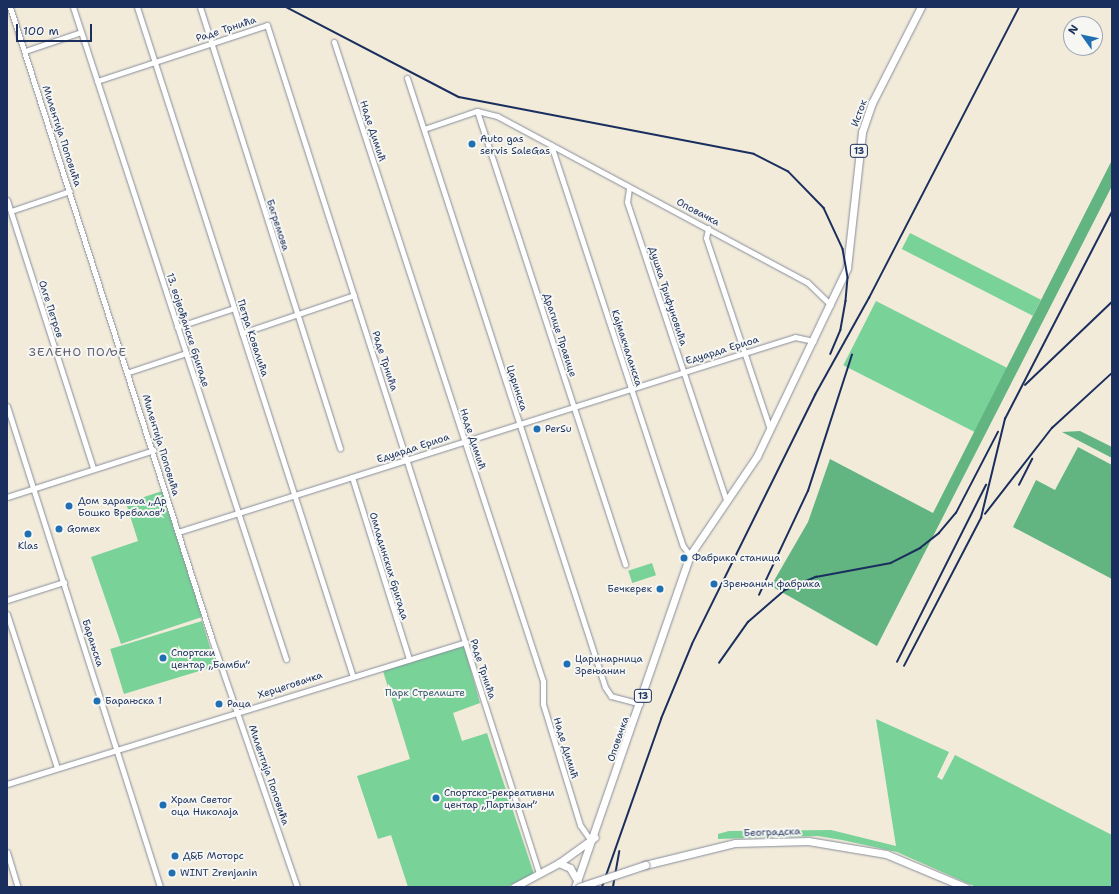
<!DOCTYPE html>
<meta charset="utf-8">
<style>
body{margin:0}
#map{position:relative;width:1119px;height:894px;overflow:hidden;background:#f2ebda;font-family:"Shantell Sans",sans-serif}
div>[style]{position:absolute}
[style*='--x']{left:calc(var(--x)*1px);top:calc(var(--y)*1px);width:calc(var(--w)*1px);rotate:calc(var(--a)*1deg)}
.green>*{inset:0;background:#79d298;transform-origin:0 0}
.forest>*{inset:0;background:#62b480}
.roads{filter:drop-shadow(0 0 1px #868d9c) drop-shadow(0 0 1px #868d9c)}
.minor>*{height:5px;margin:-2.5px;padding:0 2.5px;transform-origin:2.5px;border-radius:2.5px;background:#fff}
.major>*{height:7px;margin:-3.5px;padding:0 3.5px;transform-origin:3.5px;border-radius:3.5px;background:#fff}
.rail>*{height:1.5px;margin:-0.75px;padding:0 0.75px;transform-origin:0.75px;border-radius:0.75px;background:#1b2f5e}
.bridges{filter:drop-shadow(0 0 1px #868d9c) drop-shadow(0 0 1px #868d9c)}
.major-bridge>*{height:7px;margin:-3.5px;padding:0 3.5px;transform-origin:3.5px;border-radius:3.5px;background:#fff}
.dots>*{width:11px;height:11px;translate:-50% -50%;box-sizing:border-box;border:2px solid #f6f6f2;border-radius:50%}
span{translate:-50% -50%;white-space:nowrap;text-align:center;line-height:1.15;-webkit-text-stroke:4px #f6f6f2;paint-order:stroke}
.shield-label span{padding:1px 3px;background:#f6f6f2;border:1px solid;border-radius:3px;-webkit-text-stroke-width:0}
.shield-label{font-size:9px;color:#1b2f5e;font-weight:700}
.street-label{font-size:10px;color:#1b2f5e}
.poi-label{font-size:10px;color:#1b2f5e}
.left{translate:0 -50%;text-align:left}
.right{translate:-100% -50%;text-align:right}
.park-label{font-size:10px;color:#32586c}
.quarter-label{font-size:12px;color:#615f73;letter-spacing:1px}
.frame{position:absolute;inset:0;border:8px solid #1b2f5e;pointer-events:none}
.north{position:absolute;left:1063px;top:16px;width:40px;height:40px;box-sizing:border-box;background:#f6f6f2;border:1px solid #9ea6b7;border-radius:50%;rotate:303deg;font-size:11px;font-weight:700;line-height:16px;text-align:center;color:#1b2f5e}
.north::after{content:'';display:block;margin:auto;width:14px;height:18px;background:#1f6fb2;clip-path:polygon(50% 0,100% 100%,50% 72%,0 100%)}
.scale{position:absolute;left:16px;top:24px;width:76px;height:18px;box-sizing:border-box;border:2px solid #1b2f5e;border-top:0;padding-left:5px;font-size:12px;line-height:14px;white-space:nowrap;color:#1b2f5e;-webkit-text-stroke:3px #f6f6f2;paint-order:stroke}
</style>
<div id="map">
<div class="green">
<i style="left:910px;top:233px;width:147px;height:18px;rotate:27deg"></i>
<i style="left:876px;top:301px;width:148px;height:72px;rotate:27deg"></i>
<i style="clip-path:polygon(162px 491px,202px 617px,121px 644px,91px 557px,138px 541px,126px 503px)"></i>
<i style="left:652px;top:563px;width:13px;height:25px;rotate:72deg"></i>
<i style="left:202px;top:621px;width:47px;height:96px;rotate:73deg"></i>
<i style="clip-path:polygon(464px 646px,480px 703px,453px 713px,462px 741px,487px 733px,534px 874px,507px 887px,408px 887px,391px 835px,378px 839px,357px 776px,410px 759px,383px 671px)"></i>
<i style="clip-path:polygon(876px 719px,949px 752px,937px 777px,942px 780px,955px 755px,1112px 835px,1112px 887px,976px 887px,897px 852px,842px 840px,818px 836px,718px 839px,718px 834px,729px 831px,831px 830px,896px 846px)"></i>
</div>
<div class="forest">
<i style="clip-path:polygon(1112px 160px,1112px 186px,877px 646px,771px 586px,808px 522px,830px 459px,933px 513px)"></i>
<i style="clip-path:polygon(1080px 431px,1112px 447px,1112px 458px,1062px 432px)"></i>
<i style="clip-path:polygon(1078px 447px,1112px 465px,1112px 579px,1013px 527px,1036px 480px,1055px 490px)"></i>
</div>
<div class="roads">
<div class="minor">
<i style="--x:10;--y:7;--w:664;--a:72.3"></i>
<i style="--x:212;--y:640;--w:261;--a:71"></i>
<i style="--x:73;--y:7;--w:686;--a:71.91"></i>
<i style="--x:137;--y:7;--w:701;--a:72.13"></i>
<i style="--x:200;--y:7;--w:463;--a:72.4"></i>
<i style="--x:334;--y:42;--w:672;--a:71.89"></i>
<i style="--x:543;--y:681;--w:23;--a:90"></i>
<i style="--x:543;--y:704;--w:127;--a:73"></i>
<i style="--x:580;--y:825;--w:19;--a:55"></i>
<i style="--x:25;--y:51;--w:59;--a:-18.7"></i>
<i style="--x:407;--y:78;--w:640;--a:71.99"></i>
<i style="--x:605;--y:687;--w:11;--a:56"></i>
<i style="--x:611;--y:696;--w:30;--a:15"></i>
<i style="--x:97;--y:81;--w:179;--a:-18.2"></i>
<i style="--x:267;--y:25;--w:891;--a:72.22"></i>
<i style="--x:477;--y:111;--w:477;--a:71.9"></i>
<i style="--x:424;--y:129;--w:56;--a:-18.8"></i>
<i style="--x:477;--y:111;--w:21;--a:14"></i>
<i style="--x:497;--y:116;--w:352;--a:28.2"></i>
<i style="--x:807;--y:282;--w:33;--a:44"></i>
<i style="--x:551;--y:145;--w:422;--a:71.8"></i>
<i style="--x:683;--y:546;--w:11;--a:52"></i>
<i style="--x:629;--y:188;--w:14;--a:98"></i>
<i style="--x:627;--y:202;--w:314;--a:71.6"></i>
<i style="--x:7;--y:200;--w:281;--a:72.2"></i>
<i style="--x:11;--y:211;--w:62;--a:-18.7"></i>
<i style="--x:708;--y:228;--w:10;--a:101"></i>
<i style="--x:706;--y:238;--w:201;--a:71.5"></i>
<i style="--x:177;--y:327;--w:60;--a:-18.4"></i>
<i style="--x:242;--y:333;--w:118;--a:-18.7"></i>
<i style="--x:129;--y:372;--w:60;--a:-18.4"></i>
<i style="--x:7;--y:406;--w:505;--a:72.35"></i>
<i style="--x:352;--y:477;--w:191;--a:72.6"></i>
<i style="--x:7;--y:497;--w:154;--a:-17.7"></i>
<i style="--x:178;--y:532;--w:647;--a:-17.54"></i>
<i style="--x:795;--y:337;--w:19;--a:12"></i>
<i style="--x:7;--y:600;--w:60;--a:-17.5"></i>
<i style="--x:7;--y:614;--w:162;--a:72"></i>
<i style="--x:7;--y:784;--w:480;--a:-17.2"></i>
<i style="--x:7;--y:852;--w:37;--a:73"></i>
</div>
<div class="major">
<i style="--x:559;--y:863;--w:12;--a:24"></i>
<i style="--x:570;--y:868;--w:16;--a:60"></i>
<i style="--x:645;--y:865;--w:93;--a:-13.7"></i>
<i style="--x:735;--y:843;--w:73;--a:-1.6"></i>
<i style="--x:808;--y:841;--w:79;--a:9.5"></i>
<i style="--x:886;--y:854;--w:86;--a:22.7"></i>
<i style="--x:514;--y:887;--w:51;--a:-28.1"></i>
<i style="--x:559;--y:863;--w:44;--a:-35.8"></i>
<i style="--x:575;--y:887;--w:351;--a:-70.9"></i>
<i style="--x:690;--y:555;--w:120;--a:-55.9"></i>
<i style="--x:757;--y:456;--w:208;--a:-64.4"></i>
<i style="--x:847;--y:268;--w:137;--a:-83.7"></i>
<i style="--x:862;--y:132;--w:31;--a:-71"></i>
<i style="--x:872;--y:103;--w:108;--a:-63"></i>
</div>
</div>
<div class="rail">
<i style="--x:286;--y:7;--w:195;--a:27.5"></i>
<i style="--x:459;--y:97;--w:300;--a:10.9"></i>
<i style="--x:754;--y:154;--w:38;--a:27"></i>
<i style="--x:788;--y:171;--w:52;--a:45.8"></i>
<i style="--x:824;--y:208;--w:45;--a:65.1"></i>
<i style="--x:843;--y:249;--w:29;--a:80"></i>
<i style="--x:848;--y:278;--w:23;--a:95"></i>
<i style="--x:846;--y:301;--w:29;--a:100"></i>
<i style="--x:841;--y:330;--w:26;--a:113"></i>
<i style="--x:1025;--y:385;--w:120;--a:-43.7"></i>
<i style="--x:1019;--y:485;--w:29;--a:-63"></i>
<i style="--x:985;--y:514;--w:109;--a:-52.1"></i>
<i style="--x:1052;--y:428;--w:81;--a:-42.5"></i>
<i style="--x:759;--y:595;--w:115;--a:-64.8"></i>
<i style="--x:808;--y:491;--w:143;--a:-72.1"></i>
<i style="--x:897;--y:662;--w:198;--a:-63.3"></i>
<i style="--x:719;--y:663;--w:50;--a:-54.7"></i>
<i style="--x:748;--y:622;--w:49;--a:-40.9"></i>
<i style="--x:785;--y:590;--w:34;--a:-23"></i>
<i style="--x:816;--y:577;--w:76;--a:-10.6"></i>
<i style="--x:891;--y:563;--w:33;--a:-27"></i>
<i style="--x:920;--y:548;--w:24;--a:-38"></i>
<i style="--x:939;--y:533;--w:26;--a:-50"></i>
<i style="--x:956;--y:513;--w:91;--a:-62.6"></i>
<i style="--x:904;--y:666;--w:167;--a:-62.5"></i>
<i style="--x:981;--y:518;--w:102;--a:-76.4"></i>
<i style="--x:1005;--y:419;--w:233;--a:-62.7"></i>
<i style="--x:602;--y:887;--w:178;--a:-70.6"></i>
<i style="--x:661;--y:719;--w:81;--a:-67.5"></i>
<i style="--x:692;--y:644;--w:278;--a:-63.7"></i>
<i style="--x:815;--y:395;--w:111;--a:-60.9"></i>
<i style="--x:869;--y:298;--w:327;--a:-62.7"></i>
<i style="--x:613;--y:887;--w:36;--a:-80"></i>
</div>
<div class="bridges">
<div class="major-bridge">
<i style="--x:579;--y:887;--w:70;--a:-18.4"></i>
</div>
</div>
<div class="dots">
<i style="left:472px;top:144px;background:#1f6fb2"></i>
<i style="left:537px;top:429px;background:#1f6fb2"></i>
<i style="left:69px;top:506px;background:#1f6fb2"></i>
<i style="left:59px;top:529px;background:#1f6fb2"></i>
<i style="left:28px;top:534px;background:#1f6fb2"></i>
<i style="left:684px;top:558px;background:#1f6fb2"></i>
<i style="left:714px;top:584px;background:#1f6fb2"></i>
<i style="left:660px;top:589px;background:#1f6fb2"></i>
<i style="left:163px;top:658px;background:#1f6fb2"></i>
<i style="left:567px;top:664px;background:#1f6fb2"></i>
<i style="left:97px;top:701px;background:#1f6fb2"></i>
<i style="left:219px;top:704px;background:#1f6fb2"></i>
<i style="left:436px;top:798px;background:#1f6fb2"></i>
<i style="left:163px;top:805px;background:#1f6fb2"></i>
<i style="left:175px;top:856px;background:#1f6fb2"></i>
<i style="left:172px;top:873px;background:#1f6fb2"></i>
</div>
<div class="shield-label">
<span style="left:859px;top:151px">13</span>
<span style="left:643px;top:696px">13</span>
</div>
<div class="street-label">
<span style="left:226px;top:29px;rotate:-18deg">Раде Трнића</span>
<span style="left:859px;top:113px;rotate:-70deg">Исток</span>
<span style="left:373px;top:131px;rotate:72deg">Наде Димић</span>
<span style="left:62px;top:136px;rotate:72deg">Милентија Поповића</span>
<span style="left:698px;top:212px;rotate:28deg">Оповачка</span>
<span style="left:278px;top:225px;rotate:72deg">Багремова</span>
<span style="left:668px;top:296px;rotate:72deg">Душка Трифуновића</span>
<span style="left:51px;top:309px;rotate:72deg">Олге Петров</span>
<span style="left:188px;top:330px;rotate:72deg">13. војвођанске бригаде</span>
<span style="left:560px;top:335px;rotate:72deg">Драгице Правице</span>
<span style="left:253px;top:338px;rotate:72deg">Петра Ковалића</span>
<span style="left:627px;top:348px;rotate:72deg">Кајмакчаланска</span>
<span style="left:722px;top:350px;rotate:-17deg">Едуарда Ериоа</span>
<span style="left:385px;top:361px;rotate:72deg">Раде Трнића</span>
<span style="left:517px;top:388px;rotate:72deg">Царинска</span>
<span style="left:473px;top:439px;rotate:72deg">Наде Димић</span>
<span style="left:161px;top:445px;rotate:73deg">Милентија Поповића</span>
<span style="left:413px;top:448px;rotate:-18deg">Едуарда Ериоа</span>
<span style="left:389px;top:566px;rotate:73deg">Омладинских бригада</span>
<span style="left:93px;top:643px;rotate:72deg">Барањска</span>
<span style="left:483px;top:669px;rotate:72deg">Раде Трнића</span>
<span style="left:290px;top:685px;rotate:-18deg">Херцеговачка</span>
<span style="left:618px;top:739px;rotate:-71deg">Оповачка</span>
<span style="left:566px;top:748px;rotate:73deg">Наде Димић</span>
<span style="left:269px;top:775px;rotate:71deg">Милентија Поповића</span>
<span style="left:772px;top:832px;rotate:-2deg">Београдска</span>
</div>
<div class="poi-label">
<span class="left" style="left:480px;top:144px">Auto gas<br>servis SaleGas</span>
<span class="left" style="left:545px;top:429px">PerSu</span>
<span class="left" style="left:78px;top:506px">Дом здравља „Др<br>Бошко Вребалов”</span>
<span class="left" style="left:67px;top:529px">Gomex</span>
<span style="left:28px;top:546px">Klas</span>
<span class="left" style="left:692px;top:558px">Фабрика станица</span>
<span class="left" style="left:723px;top:584px">Зрењанин фабрика</span>
<span class="right" style="left:652px;top:589px">Бечкерек</span>
<span class="left" style="left:171px;top:658px">Спортски<br>центар „Бамби”</span>
<span class="left" style="left:575px;top:664px">Царинарница<br>Зрењанин</span>
<span class="left" style="left:105px;top:701px">Барањска 1</span>
<span class="left" style="left:227px;top:704px">Раца</span>
<span class="left" style="left:444px;top:798px">Спортско-рекреативни<br>центар „Партизан”</span>
<span class="left" style="left:171px;top:805px">Храм Светог<br>оца Николаја</span>
<span class="left" style="left:183px;top:856px">Д&amp;Б Моторс</span>
<span class="left" style="left:180px;top:873px">WINT Zrenjanin</span>
</div>
<div class="park-label">
<span style="left:425px;top:693px">Парк Стрелиште</span>
</div>
<div class="quarter-label">
<span style="left:78px;top:353px">ЗЕЛЕНО ПОЉЕ</span>
</div>
<div class="frame"></div>
<div class="north">N</div>
<div class="scale">100 m</div>
</div>
